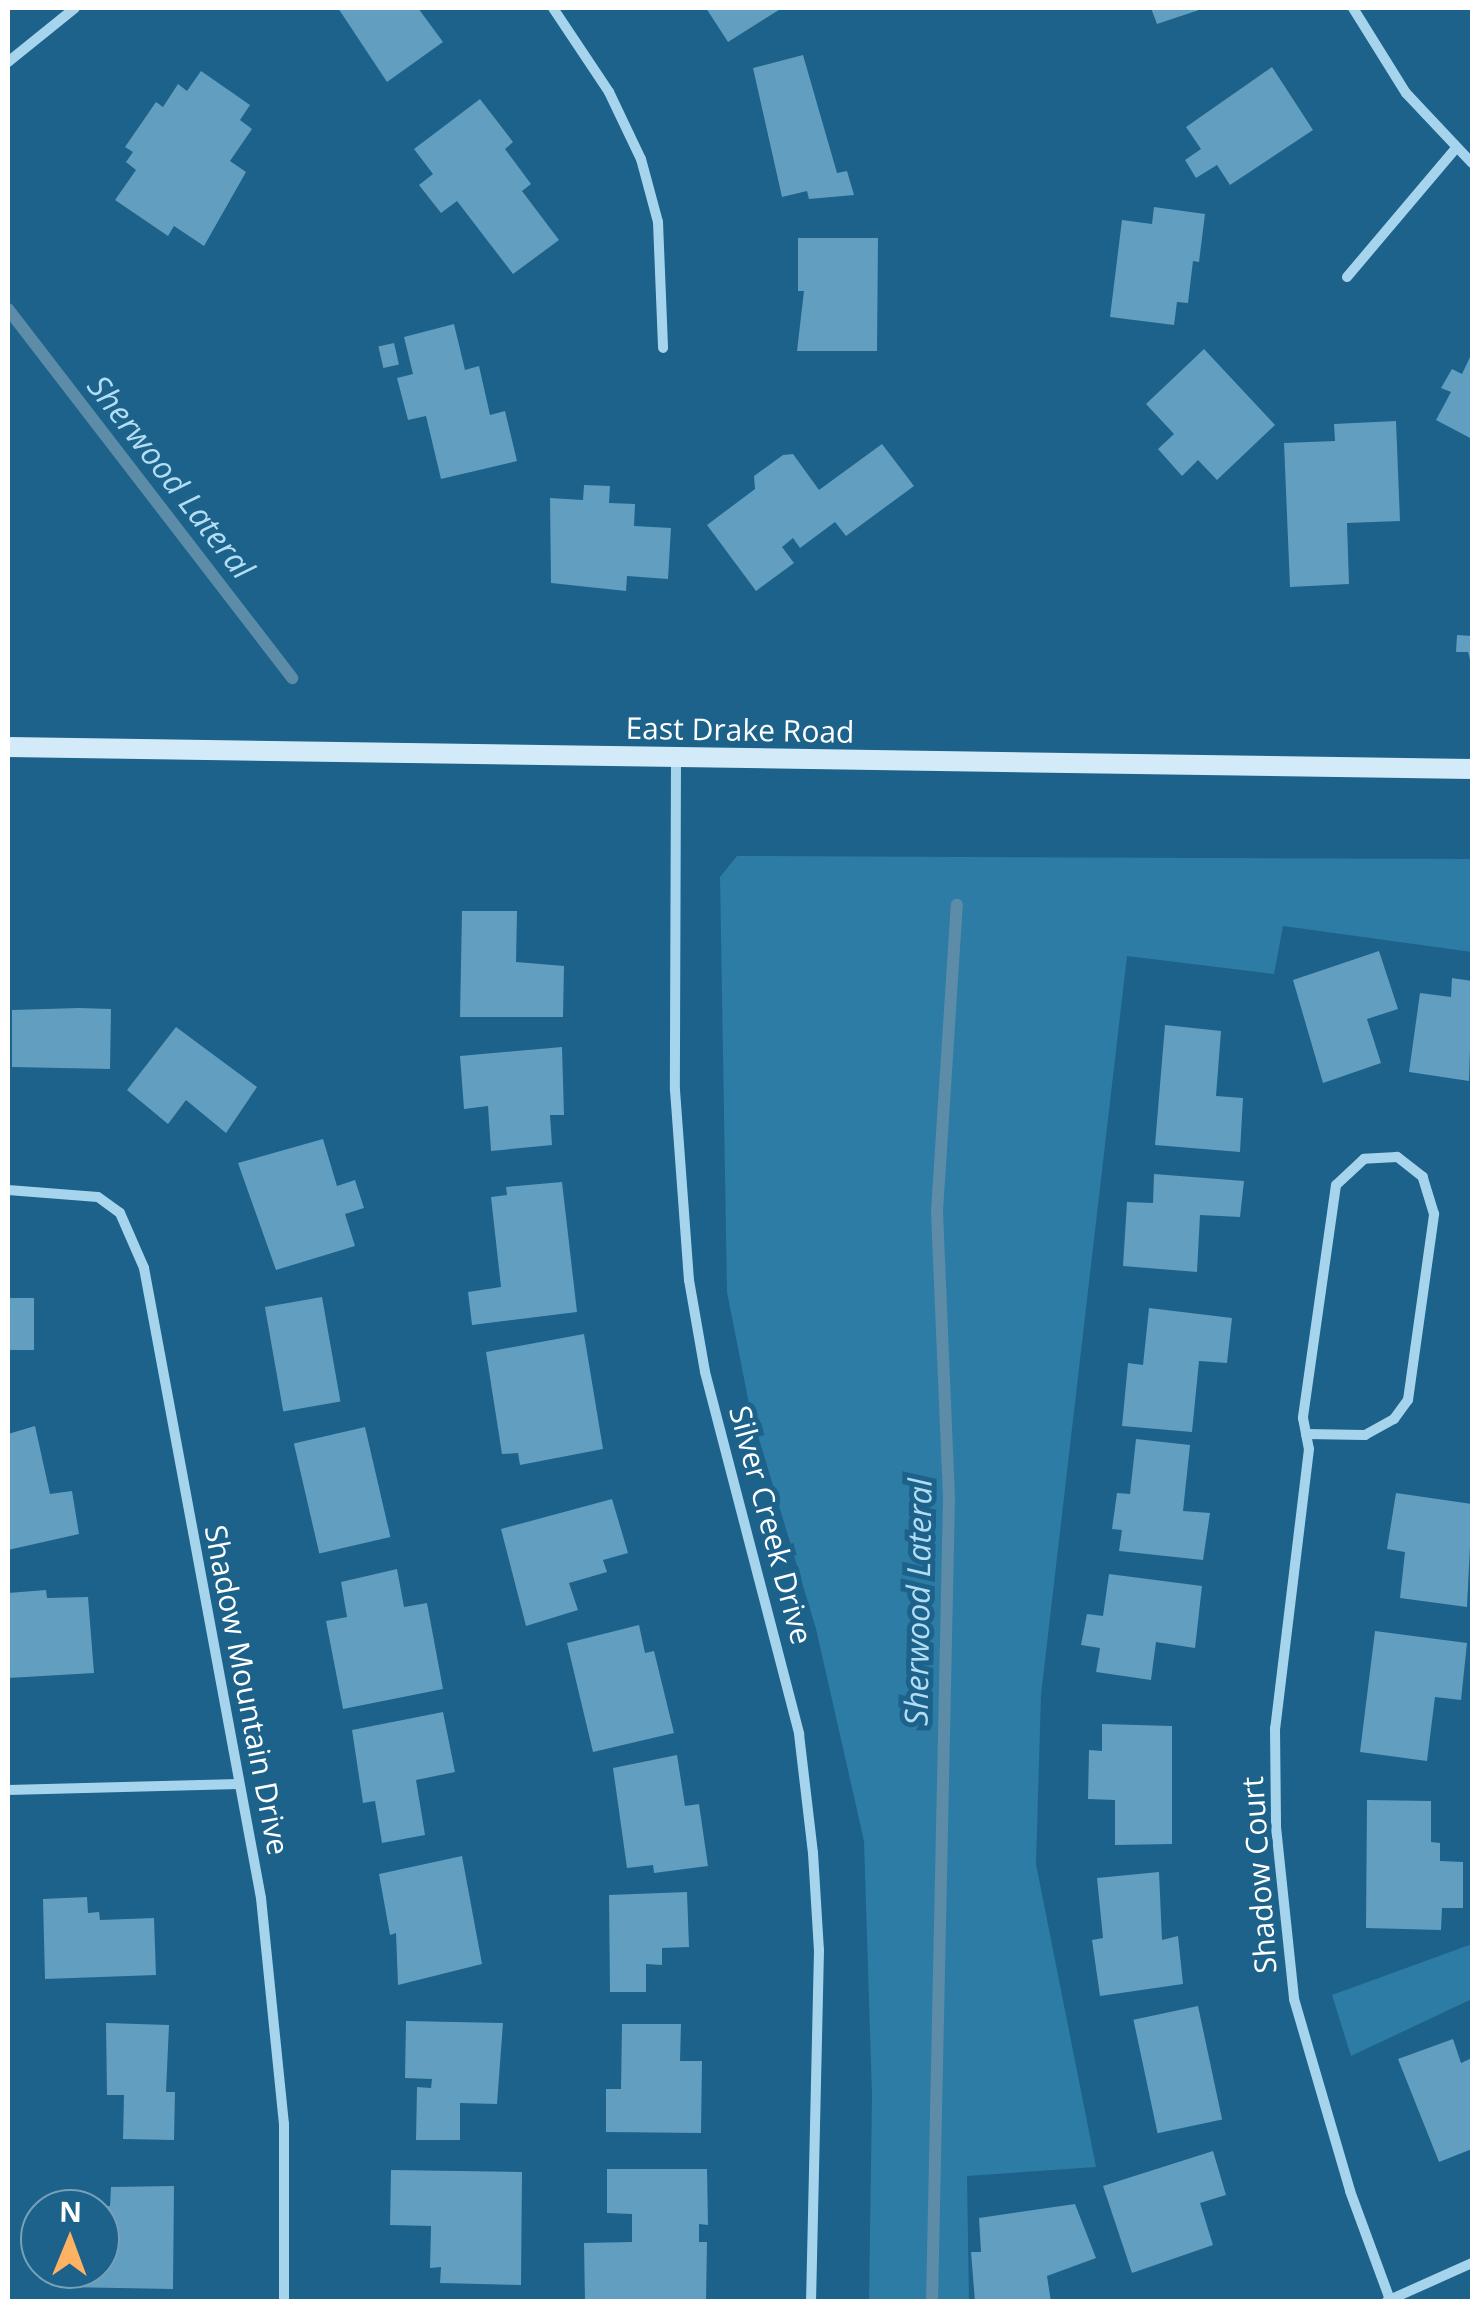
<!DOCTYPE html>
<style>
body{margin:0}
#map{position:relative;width:1480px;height:2309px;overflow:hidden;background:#1c628a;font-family:"Open Sans",sans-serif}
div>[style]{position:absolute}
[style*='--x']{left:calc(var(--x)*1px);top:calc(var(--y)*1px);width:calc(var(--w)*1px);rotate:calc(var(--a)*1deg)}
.green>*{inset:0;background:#2c7ca6}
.stream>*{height:12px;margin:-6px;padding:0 6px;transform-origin:6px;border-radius:6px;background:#5c8ca8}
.building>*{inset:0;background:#629ebf;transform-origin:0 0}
.street>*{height:10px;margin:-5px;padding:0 5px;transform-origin:5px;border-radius:5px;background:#a7d4ed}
.secondary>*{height:20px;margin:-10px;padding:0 10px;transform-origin:10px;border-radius:10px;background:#d3ebf9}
span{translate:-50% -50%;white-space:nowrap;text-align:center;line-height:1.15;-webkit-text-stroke:10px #1c628a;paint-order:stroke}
.street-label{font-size:30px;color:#fff}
.water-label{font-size:32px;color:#b3ddf4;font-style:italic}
.frame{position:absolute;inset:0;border:10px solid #fff;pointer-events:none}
.north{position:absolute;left:20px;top:2189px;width:100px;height:100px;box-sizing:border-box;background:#1c628a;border:2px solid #77a1b9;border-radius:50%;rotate:1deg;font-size:28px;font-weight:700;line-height:40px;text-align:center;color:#fff}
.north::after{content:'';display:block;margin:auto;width:35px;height:45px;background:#fdb264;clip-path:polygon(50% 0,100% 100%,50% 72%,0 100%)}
</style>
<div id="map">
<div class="green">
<i style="clip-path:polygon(737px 856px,1472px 859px,1472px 952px,1283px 926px,1274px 974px,1127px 956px,1041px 1695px,1036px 1864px,1096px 2167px,967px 2176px,969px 2301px,869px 2301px,872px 2095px,864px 1841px,816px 1629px,750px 1409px,727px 1292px,720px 877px)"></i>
<i style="clip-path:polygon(1472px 1944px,1472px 1999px,1351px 2056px,1332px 1995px)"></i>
</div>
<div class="stream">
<i style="--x:8;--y:309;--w:466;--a:52.4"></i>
<i style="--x:932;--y:2302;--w:804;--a:-88.79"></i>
<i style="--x:949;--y:1498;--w:287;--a:-92.4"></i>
<i style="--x:937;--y:1211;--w:307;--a:-86.3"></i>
</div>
<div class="building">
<i style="clip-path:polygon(338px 8px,418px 8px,443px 42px,387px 82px)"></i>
<i style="clip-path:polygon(706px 8px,782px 8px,728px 42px)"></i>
<i style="clip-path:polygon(1151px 8px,1205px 8px,1157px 24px)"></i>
<i style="clip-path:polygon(803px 55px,837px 173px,847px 171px,854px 195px,809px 199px,807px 191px,782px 197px,753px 68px)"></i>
<i style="clip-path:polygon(1272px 67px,1313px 130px,1230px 185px,1217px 165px,1196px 178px,1185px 160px,1201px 149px,1186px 127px)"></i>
<i style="clip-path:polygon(201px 71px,250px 105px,240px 120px,252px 129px,230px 161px,246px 172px,204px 246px,174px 226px,168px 236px,115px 200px,136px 170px,126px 162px,133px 152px,125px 147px,156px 102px,163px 107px,178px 84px,187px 91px)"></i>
<i style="clip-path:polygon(480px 99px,513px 142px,505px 149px,531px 184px,522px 191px,559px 240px,513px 274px,457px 201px,441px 213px,419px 185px,433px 174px,414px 149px)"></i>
<i style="clip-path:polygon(1154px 207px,1205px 214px,1199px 262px,1193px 261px,1188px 303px,1177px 302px,1174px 325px,1110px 317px,1122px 220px,1152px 224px)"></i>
<i style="clip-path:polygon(798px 238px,878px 238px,877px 351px,797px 351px,804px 291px,798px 291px)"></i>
<i style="clip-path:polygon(454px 324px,465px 370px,479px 366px,490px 415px,505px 411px,517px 461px,441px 479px,426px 416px,408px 420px,397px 378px,413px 374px,404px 337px)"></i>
<i style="left:394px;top:343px;width:22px;height:16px;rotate:77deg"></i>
<i style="clip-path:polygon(1204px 349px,1275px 425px,1217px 480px,1198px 460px,1182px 476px,1158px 449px,1174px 434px,1146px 404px)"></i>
<i style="clip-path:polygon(1472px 353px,1472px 439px,1436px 420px,1451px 392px,1441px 388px,1452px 369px,1462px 374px)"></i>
<i style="clip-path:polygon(1396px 421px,1400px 521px,1347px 523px,1349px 584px,1290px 587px,1284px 443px,1335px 441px,1334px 424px)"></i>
<i style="clip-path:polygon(882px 444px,914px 486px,846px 536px,835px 522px,800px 548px,793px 538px,782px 547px,794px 563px,756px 591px,707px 525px,755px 489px,754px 476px,783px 455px,793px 454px,819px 490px)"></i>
<i style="clip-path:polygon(584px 485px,610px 486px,609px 503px,635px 504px,634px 526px,671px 528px,668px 579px,627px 576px,626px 591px,551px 583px,550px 498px,583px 500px)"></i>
<i style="clip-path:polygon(1457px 635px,1472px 636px,1472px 667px,1468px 652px,1456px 652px)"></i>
<i style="clip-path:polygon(462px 911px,517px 911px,516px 962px,564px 966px,563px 1017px,460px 1017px)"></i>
<i style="clip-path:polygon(1379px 951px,1398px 1009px,1367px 1019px,1381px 1063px,1323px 1083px,1293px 980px)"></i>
<i style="clip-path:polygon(1452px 978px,1472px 981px,1469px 1081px,1409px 1072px,1420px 993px,1451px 997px)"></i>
<i style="clip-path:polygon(79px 1008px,111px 1009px,110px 1069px,12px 1067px,12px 1010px)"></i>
<i style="clip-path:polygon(1165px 1025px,1221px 1031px,1216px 1096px,1243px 1098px,1240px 1152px,1155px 1145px)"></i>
<i style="clip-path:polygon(176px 1027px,257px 1087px,226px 1133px,186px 1100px,168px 1124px,127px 1090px)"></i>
<i style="clip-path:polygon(562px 1047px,564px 1115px,550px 1115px,552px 1145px,491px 1151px,488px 1106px,464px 1109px,460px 1056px)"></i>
<i style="clip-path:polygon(323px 1139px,337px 1186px,355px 1180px,364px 1208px,345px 1214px,355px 1246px,276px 1270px,238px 1163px)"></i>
<i style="clip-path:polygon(1154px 1174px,1244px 1181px,1240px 1217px,1200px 1215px,1197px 1272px,1123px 1266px,1127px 1202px,1153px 1203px)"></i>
<i style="clip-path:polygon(562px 1182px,577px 1312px,472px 1325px,468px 1292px,501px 1287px,491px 1197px,507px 1195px,506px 1187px)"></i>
<i style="left:322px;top:1297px;width:106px;height:58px;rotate:80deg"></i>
<i style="left:8px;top:1298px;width:26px;height:52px"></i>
<i style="clip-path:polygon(1149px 1308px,1232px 1318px,1227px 1363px,1199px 1361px,1192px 1432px,1122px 1426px,1128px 1363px,1143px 1365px)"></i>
<i style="clip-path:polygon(584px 1334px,603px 1449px,520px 1465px,518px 1453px,502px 1454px,486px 1352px)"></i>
<i style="clip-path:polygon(35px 1426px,50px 1494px,72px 1491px,79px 1534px,8px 1550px,8px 1434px)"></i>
<i style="left:365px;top:1427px;width:113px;height:73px;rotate:77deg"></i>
<i style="clip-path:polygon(1136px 1439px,1190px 1445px,1183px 1511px,1210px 1513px,1203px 1560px,1119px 1551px,1122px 1530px,1112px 1529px,1117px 1493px,1130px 1494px)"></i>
<i style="clip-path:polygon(1396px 1493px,1472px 1504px,1467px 1607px,1400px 1598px,1405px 1552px,1387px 1549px)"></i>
<i style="clip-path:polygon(612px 1499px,628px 1553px,603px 1560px,607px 1572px,569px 1583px,578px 1610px,526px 1626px,501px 1529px)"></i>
<i style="clip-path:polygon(397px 1569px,404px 1607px,427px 1603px,443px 1689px,343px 1709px,326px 1621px,347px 1617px,341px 1582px)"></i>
<i style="clip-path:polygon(1109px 1574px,1202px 1586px,1195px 1648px,1156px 1642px,1151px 1680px,1096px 1672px,1100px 1648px,1081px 1645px,1087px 1614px,1103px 1616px)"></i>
<i style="clip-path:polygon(46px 1590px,47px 1598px,88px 1597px,94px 1673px,8px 1678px,8px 1593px)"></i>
<i style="clip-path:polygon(639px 1625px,645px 1653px,654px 1651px,674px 1733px,593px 1752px,567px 1643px)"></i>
<i style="clip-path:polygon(1375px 1631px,1467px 1643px,1461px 1700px,1435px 1697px,1427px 1761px,1360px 1752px)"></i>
<i style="clip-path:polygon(443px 1712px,455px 1772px,416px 1780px,425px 1835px,382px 1843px,375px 1801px,363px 1803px,352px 1730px)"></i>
<i style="clip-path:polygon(1102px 1724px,1172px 1726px,1172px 1844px,1115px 1845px,1115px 1800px,1088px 1799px,1089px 1750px,1102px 1751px)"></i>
<i style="clip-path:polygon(677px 1755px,685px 1806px,699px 1804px,708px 1866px,654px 1873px,653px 1865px,627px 1868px,613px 1768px)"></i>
<i style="clip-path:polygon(1367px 1800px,1431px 1801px,1431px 1842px,1440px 1843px,1440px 1861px,1463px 1862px,1463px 1908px,1442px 1908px,1441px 1930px,1366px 1928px)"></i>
<i style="clip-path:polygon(462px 1856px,482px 1964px,398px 1985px,396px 1933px,390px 1935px,379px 1874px)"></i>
<i style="clip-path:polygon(1159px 1872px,1162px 1940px,1178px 1936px,1183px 1984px,1100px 1996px,1092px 1940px,1103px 1938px,1097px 1878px)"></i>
<i style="clip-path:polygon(687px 1892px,689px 1947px,662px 1948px,662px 1965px,646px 1964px,646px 1992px,610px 1992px,609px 1895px)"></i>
<i style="clip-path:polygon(87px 1897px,88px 1913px,99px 1912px,100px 1920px,154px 1918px,156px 1975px,45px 1979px,43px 1899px)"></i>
<i style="left:1198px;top:2006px;width:116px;height:66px;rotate:78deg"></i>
<i style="clip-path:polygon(406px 2021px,503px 2023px,497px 2104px,460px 2103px,460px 2140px,416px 2140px,417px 2087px,431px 2088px,432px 2079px,405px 2078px)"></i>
<i style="clip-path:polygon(106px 2023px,169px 2025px,166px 2092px,175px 2092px,174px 2140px,123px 2139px,124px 2095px,107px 2095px)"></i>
<i style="clip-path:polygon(622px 2024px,681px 2024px,680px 2061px,702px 2061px,701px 2133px,606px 2132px,606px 2089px,621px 2089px)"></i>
<i style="clip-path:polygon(1453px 2039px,1461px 2063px,1472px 2058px,1472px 2149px,1439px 2162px,1398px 2059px)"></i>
<i style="clip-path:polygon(1213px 2151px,1226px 2195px,1200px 2203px,1213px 2245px,1132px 2273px,1103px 2186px)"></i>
<i style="clip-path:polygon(607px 2169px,707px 2169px,708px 2225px,699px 2224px,699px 2242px,707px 2242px,706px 2302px,585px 2302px,584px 2243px,632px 2242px,632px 2214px,607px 2213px)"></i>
<i style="clip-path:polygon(391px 2170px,522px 2172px,521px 2285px,440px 2283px,441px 2267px,430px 2268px,431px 2226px,390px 2225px)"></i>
<i style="clip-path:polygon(174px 2186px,173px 2289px,63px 2287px,63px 2269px,100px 2269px,100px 2206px,110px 2206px,111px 2187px)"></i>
<i style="clip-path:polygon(1075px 2204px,1096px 2258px,1047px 2276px,1051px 2302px,975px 2302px,971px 2252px,981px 2252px,979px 2218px)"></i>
</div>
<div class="street">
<i style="--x:553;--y:8;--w:101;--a:56.3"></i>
<i style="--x:609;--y:92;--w:74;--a:64.5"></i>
<i style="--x:641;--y:159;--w:65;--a:74.9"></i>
<i style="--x:658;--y:222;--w:126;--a:87.7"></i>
<i style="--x:1353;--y:8;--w:100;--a:58.1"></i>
<i style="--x:1406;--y:93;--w:96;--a:46.7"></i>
<i style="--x:8;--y:62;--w:86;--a:-38.9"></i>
<i style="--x:1347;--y:277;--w:167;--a:-49.8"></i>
<i style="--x:676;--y:760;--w:330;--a:90.2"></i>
<i style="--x:675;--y:1090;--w:191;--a:85.8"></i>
<i style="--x:689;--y:1280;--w:93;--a:80.1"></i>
<i style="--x:705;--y:1372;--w:374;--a:75.4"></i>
<i style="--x:799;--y:1734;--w:120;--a:83.3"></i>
<i style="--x:813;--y:1853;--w:97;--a:86.5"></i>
<i style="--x:819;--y:1950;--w:352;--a:91.3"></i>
<i style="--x:8;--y:1190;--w:90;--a:4.4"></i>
<i style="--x:98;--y:1197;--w:27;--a:36"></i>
<i style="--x:120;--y:1213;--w:60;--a:66.4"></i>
<i style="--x:144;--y:1268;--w:641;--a:79.48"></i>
<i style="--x:261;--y:1898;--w:227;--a:84.2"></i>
<i style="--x:284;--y:2124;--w:178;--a:90"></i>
<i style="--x:1306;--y:1434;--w:59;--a:1"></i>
<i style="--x:1365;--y:1435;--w:33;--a:-29"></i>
<i style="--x:1394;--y:1419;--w:24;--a:-54"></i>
<i style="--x:1408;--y:1400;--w:188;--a:-82"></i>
<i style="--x:1434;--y:1214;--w:39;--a:-107"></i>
<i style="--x:1423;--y:1177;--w:33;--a:-142"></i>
<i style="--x:1397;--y:1157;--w:33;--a:177"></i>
<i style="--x:1364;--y:1159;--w:38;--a:137"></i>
<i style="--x:1336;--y:1185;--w:235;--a:98.1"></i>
<i style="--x:1303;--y:1418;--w:16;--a:79"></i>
<i style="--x:1306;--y:1434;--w:15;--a:79"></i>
<i style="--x:1309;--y:1449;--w:281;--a:96.9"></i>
<i style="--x:1275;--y:1728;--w:99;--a:89.4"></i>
<i style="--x:1276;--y:1827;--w:173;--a:84"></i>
<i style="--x:1294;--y:1999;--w:200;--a:73.7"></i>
<i style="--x:1350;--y:2191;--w:116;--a:69.8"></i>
<i style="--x:8;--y:1790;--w:231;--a:-1.5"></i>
<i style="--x:1387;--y:2301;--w:93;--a:-24.1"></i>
</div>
<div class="secondary">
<i style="--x:8;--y:747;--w:1464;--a:0.86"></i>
</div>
<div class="street-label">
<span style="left:740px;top:730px;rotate:1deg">East Drake Road</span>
<span style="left:771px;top:1525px;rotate:75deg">Silver Creek Drive</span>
<span style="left:247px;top:1690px;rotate:79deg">Shadow Mountain Drive</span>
<span style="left:1259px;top:1875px;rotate:-94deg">Shadow Court</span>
</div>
<div class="water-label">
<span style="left:171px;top:477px;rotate:52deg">Sherwood Lateral</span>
<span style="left:918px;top:1602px;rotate:-89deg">Sherwood Lateral</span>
</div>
<div class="frame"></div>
<div class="north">N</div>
</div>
